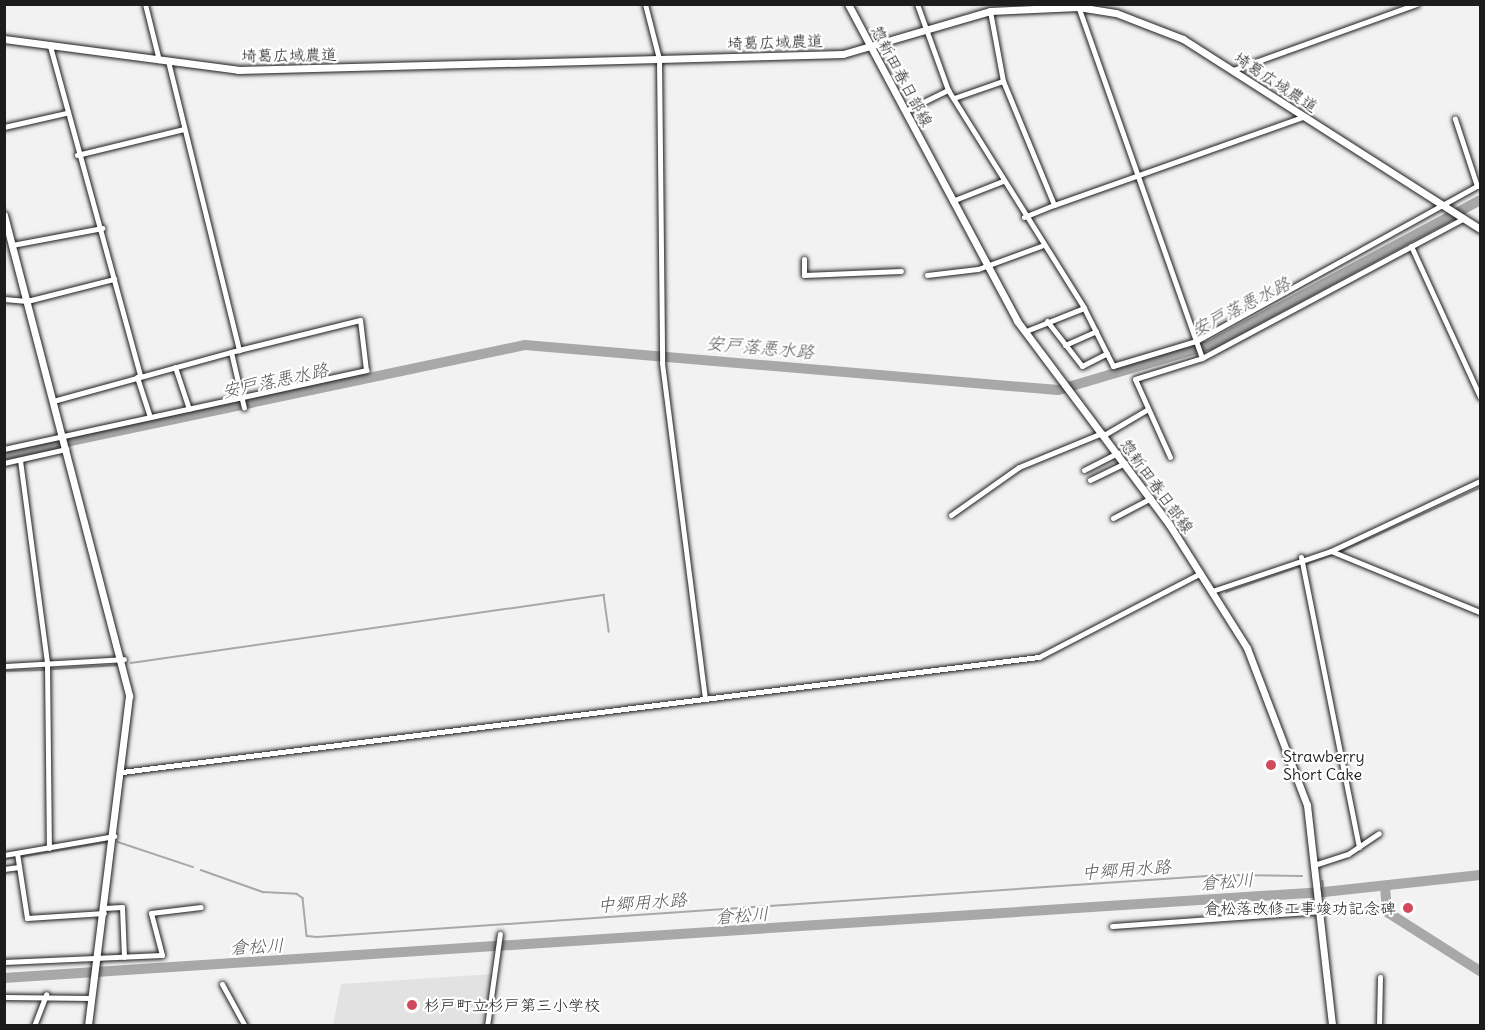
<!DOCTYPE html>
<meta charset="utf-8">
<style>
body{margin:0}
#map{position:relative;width:1485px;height:1030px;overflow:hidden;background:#f2f2f2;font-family:Delius,"Klee One",sans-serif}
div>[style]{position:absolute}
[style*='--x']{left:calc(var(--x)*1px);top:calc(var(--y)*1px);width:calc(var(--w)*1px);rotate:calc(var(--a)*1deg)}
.built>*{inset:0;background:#e2e2e2}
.stream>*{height:1.5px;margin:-0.75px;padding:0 0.75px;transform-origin:0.75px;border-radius:0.75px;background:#a8a8a8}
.river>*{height:10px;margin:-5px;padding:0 5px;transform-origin:5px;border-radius:5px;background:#a8a8a8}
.roads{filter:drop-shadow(0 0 2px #1c1c1c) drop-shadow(0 0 2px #1c1c1c)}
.street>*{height:5px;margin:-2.5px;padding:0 2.5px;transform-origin:2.5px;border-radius:2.5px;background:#fff}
.secondary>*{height:7px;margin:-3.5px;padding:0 3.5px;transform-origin:3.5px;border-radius:3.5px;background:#fff}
.dots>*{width:16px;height:16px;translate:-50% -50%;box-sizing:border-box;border:3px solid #fff;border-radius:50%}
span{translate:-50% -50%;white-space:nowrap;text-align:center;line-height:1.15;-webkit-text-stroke:4.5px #fff;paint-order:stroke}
.street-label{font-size:16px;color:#1c1c1c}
.poi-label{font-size:16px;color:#1c1c1c}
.left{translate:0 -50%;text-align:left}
.right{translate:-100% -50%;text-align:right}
.water-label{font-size:18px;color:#5b5b5b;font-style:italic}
.frame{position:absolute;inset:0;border:6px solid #1c1c1c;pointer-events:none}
</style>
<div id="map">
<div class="built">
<i style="clip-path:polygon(493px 974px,483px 1025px,333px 1026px,341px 984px)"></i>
</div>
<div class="stream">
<i style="--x:1340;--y:552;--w:154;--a:-24.6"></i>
<i style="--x:1226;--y:592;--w:113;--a:-19.1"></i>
<i style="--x:131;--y:663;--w:478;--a:-8.2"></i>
<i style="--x:604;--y:595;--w:37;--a:82"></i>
<i style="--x:53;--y:669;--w:66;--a:-3.5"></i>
<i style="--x:4;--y:671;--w:41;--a:-1.4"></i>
<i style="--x:118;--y:842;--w:79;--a:18.4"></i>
<i style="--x:20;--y:857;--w:88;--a:-9.8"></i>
<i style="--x:4;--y:859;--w:11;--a:-10"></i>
<i style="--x:201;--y:870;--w:66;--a:19.5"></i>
<i style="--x:263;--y:892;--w:34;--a:3"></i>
<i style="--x:297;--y:894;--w:7;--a:34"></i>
<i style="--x:303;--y:898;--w:38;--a:84"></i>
<i style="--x:307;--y:936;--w:10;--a:6"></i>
<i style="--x:317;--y:937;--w:907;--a:-3.92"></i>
<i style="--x:1222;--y:875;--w:80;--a:0.7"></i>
<i style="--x:1323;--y:881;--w:11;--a:85"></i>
</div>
<div class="river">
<i style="--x:4;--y:455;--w:532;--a:-11.92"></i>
<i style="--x:525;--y:345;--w:535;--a:4.83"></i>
<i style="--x:1058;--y:390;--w:159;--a:-16.5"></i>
<i style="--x:1210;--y:345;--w:306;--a:-28.2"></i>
<i style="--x:1385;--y:887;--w:25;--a:85"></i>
<i style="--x:1387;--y:912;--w:110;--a:32.4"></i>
<i style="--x:4;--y:978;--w:1323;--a:-3.73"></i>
<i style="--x:1324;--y:892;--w:157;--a:-6.2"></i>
</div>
<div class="roads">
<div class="street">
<i style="--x:145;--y:4;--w:58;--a:76"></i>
<i style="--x:645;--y:4;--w:57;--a:75.7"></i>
<i style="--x:659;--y:59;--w:304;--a:89.4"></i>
<i style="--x:662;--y:363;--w:338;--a:82.7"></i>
<i style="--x:917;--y:4;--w:91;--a:70.2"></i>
<i style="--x:948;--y:90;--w:257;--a:58"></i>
<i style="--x:1084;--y:308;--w:65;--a:63.4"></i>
<i style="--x:1113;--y:366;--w:87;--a:-16.8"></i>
<i style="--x:1196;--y:341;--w:321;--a:-28.9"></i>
<i style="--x:1477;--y:186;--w:71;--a:-108.2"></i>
<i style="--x:1078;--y:6;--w:373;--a:70.6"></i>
<i style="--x:990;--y:11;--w:71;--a:79.5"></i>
<i style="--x:1003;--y:81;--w:134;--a:67.6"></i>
<i style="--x:1054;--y:205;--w:266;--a:-19.5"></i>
<i style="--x:50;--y:46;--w:342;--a:74.7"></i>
<i style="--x:168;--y:61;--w:298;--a:76.2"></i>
<i style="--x:239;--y:350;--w:8;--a:166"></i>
<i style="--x:231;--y:352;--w:57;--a:76.9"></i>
<i style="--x:1233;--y:70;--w:195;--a:-19.8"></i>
<i style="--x:954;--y:98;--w:52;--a:-19.1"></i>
<i style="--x:907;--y:110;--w:46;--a:-26"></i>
<i style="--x:4;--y:127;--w:64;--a:-12.7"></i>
<i style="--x:77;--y:155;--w:110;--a:-13.7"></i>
<i style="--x:952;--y:201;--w:55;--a:-21.4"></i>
<i style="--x:1024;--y:217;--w:32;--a:-22"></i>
<i style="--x:12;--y:245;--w:92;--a:-10.7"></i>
<i style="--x:1411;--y:246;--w:166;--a:65.4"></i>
<i style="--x:804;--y:259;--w:16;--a:90"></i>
<i style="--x:804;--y:275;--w:97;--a:-2.4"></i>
<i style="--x:927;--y:275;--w:51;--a:-6.7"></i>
<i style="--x:978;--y:269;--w:67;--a:-20.1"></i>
<i style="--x:4;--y:299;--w:23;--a:5"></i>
<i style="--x:27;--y:301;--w:90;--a:-14.2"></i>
<i style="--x:1047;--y:321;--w:57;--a:52.1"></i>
<i style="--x:1082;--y:366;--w:28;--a:-27"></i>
<i style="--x:1026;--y:331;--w:62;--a:-21.6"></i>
<i style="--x:1065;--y:345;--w:34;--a:-24"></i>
<i style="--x:175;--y:367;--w:44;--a:71.6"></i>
<i style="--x:137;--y:377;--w:42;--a:72"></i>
<i style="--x:53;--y:401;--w:185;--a:-15.4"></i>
<i style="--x:1104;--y:435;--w:51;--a:-30.6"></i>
<i style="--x:4;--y:449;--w:371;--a:-12.3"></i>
<i style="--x:366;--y:370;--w:50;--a:-96.8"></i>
<i style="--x:360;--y:320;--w:125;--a:166.1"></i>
<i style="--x:1170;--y:457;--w:85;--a:-114.2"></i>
<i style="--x:1135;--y:379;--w:70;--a:-17.4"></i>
<i style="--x:1202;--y:358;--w:297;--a:-28.1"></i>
<i style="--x:20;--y:460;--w:205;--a:82.4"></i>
<i style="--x:47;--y:663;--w:185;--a:89.4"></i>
<i style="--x:4;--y:463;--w:64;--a:-12.7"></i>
<i style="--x:1084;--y:470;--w:38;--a:-27"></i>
<i style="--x:1090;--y:480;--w:39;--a:-26"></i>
<i style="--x:951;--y:515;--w:83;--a:-35.2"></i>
<i style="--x:1019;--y:467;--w:90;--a:-22.3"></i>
<i style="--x:1113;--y:518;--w:43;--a:-27.8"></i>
<i style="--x:1331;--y:551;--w:165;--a:-25.2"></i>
<i style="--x:1301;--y:557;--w:296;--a:78.7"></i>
<i style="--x:1212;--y:591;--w:126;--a:-18.6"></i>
<i style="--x:1331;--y:551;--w:161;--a:22.3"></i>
<i style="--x:4;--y:666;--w:120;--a:-3.3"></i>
<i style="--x:122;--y:772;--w:924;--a:-7.15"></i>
<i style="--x:1039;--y:657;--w:182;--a:-27.4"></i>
<i style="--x:17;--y:853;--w:66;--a:81.3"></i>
<i style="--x:27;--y:918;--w:77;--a:-3.7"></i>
<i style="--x:4;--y:855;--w:112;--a:-9.8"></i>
<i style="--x:1314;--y:865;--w:36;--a:-18"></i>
<i style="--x:1348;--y:854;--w:37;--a:-34"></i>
<i style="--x:4;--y:869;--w:15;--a:-8"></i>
<i style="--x:104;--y:908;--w:18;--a:-3"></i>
<i style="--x:122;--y:907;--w:50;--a:87.7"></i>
<i style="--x:1112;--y:926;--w:208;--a:-4.1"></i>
<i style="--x:4;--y:962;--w:158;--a:-2.5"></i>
<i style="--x:162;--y:955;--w:43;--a:-104.7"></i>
<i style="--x:151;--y:913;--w:50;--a:-6.8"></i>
<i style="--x:222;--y:984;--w:48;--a:61.3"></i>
<i style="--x:4;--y:997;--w:88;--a:0.7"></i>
<i style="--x:34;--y:1026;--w:34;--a:-69"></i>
<i style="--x:487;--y:1026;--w:93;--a:-82"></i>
<i style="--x:1379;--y:1026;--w:49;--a:-88.8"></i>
</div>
<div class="secondary">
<i style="--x:848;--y:4;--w:359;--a:61.9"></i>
<i style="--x:1017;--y:321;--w:254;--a:53.2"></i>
<i style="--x:1169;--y:524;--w:146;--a:57.8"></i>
<i style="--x:1247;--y:648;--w:168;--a:69.1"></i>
<i style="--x:1307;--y:805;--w:222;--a:83.5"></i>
<i style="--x:4;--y:39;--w:236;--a:7.5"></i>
<i style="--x:238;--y:70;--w:495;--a:-1.5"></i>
<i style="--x:733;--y:57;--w:110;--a:-1.6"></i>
<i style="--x:843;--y:54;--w:153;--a:-16.3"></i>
<i style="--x:990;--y:11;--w:88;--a:-2.6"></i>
<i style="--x:1078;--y:7;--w:38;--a:9"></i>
<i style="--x:1116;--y:13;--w:72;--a:21.2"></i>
<i style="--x:1183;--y:39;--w:353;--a:32.6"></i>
<i style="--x:4;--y:215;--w:497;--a:75.4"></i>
<i style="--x:129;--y:696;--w:333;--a:97.1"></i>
</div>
</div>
<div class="dots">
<i style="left:1271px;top:765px;background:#d1495b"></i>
<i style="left:1408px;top:908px;background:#d1495b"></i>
<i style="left:412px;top:1005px;background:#d1495b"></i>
</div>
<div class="street-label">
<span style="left:775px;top:42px;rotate:-2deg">埼葛広域農道</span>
<span style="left:289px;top:55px;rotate:-1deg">埼葛広域農道</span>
<span style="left:902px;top:76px;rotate:62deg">惣新田春日部線</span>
<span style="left:1276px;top:82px;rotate:33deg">埼葛広域農道</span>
<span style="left:1157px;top:486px;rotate:54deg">惣新田春日部線</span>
</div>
<div class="poi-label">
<span class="left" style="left:1283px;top:765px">Strawberry<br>Short Cake</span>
<span class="right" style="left:1396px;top:908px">倉松落改修工事竣功記念碑</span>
<span class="left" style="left:424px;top:1005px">杉戸町立杉戸第三小学校</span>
</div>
<div class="water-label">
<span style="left:1241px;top:307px;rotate:-27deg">安戸落悪水路</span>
<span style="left:760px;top:348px;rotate:5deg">安戸落悪水路</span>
<span style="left:275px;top:381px;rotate:-12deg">安戸落悪水路</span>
<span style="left:1126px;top:870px;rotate:-4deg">中郷用水路</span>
<span style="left:1227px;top:882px;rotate:-4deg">倉松川</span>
<span style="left:642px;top:903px;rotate:-4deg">中郷用水路</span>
<span style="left:742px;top:916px;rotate:-4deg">倉松川</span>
<span style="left:257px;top:947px;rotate:-3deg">倉松川</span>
</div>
<div class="frame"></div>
</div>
